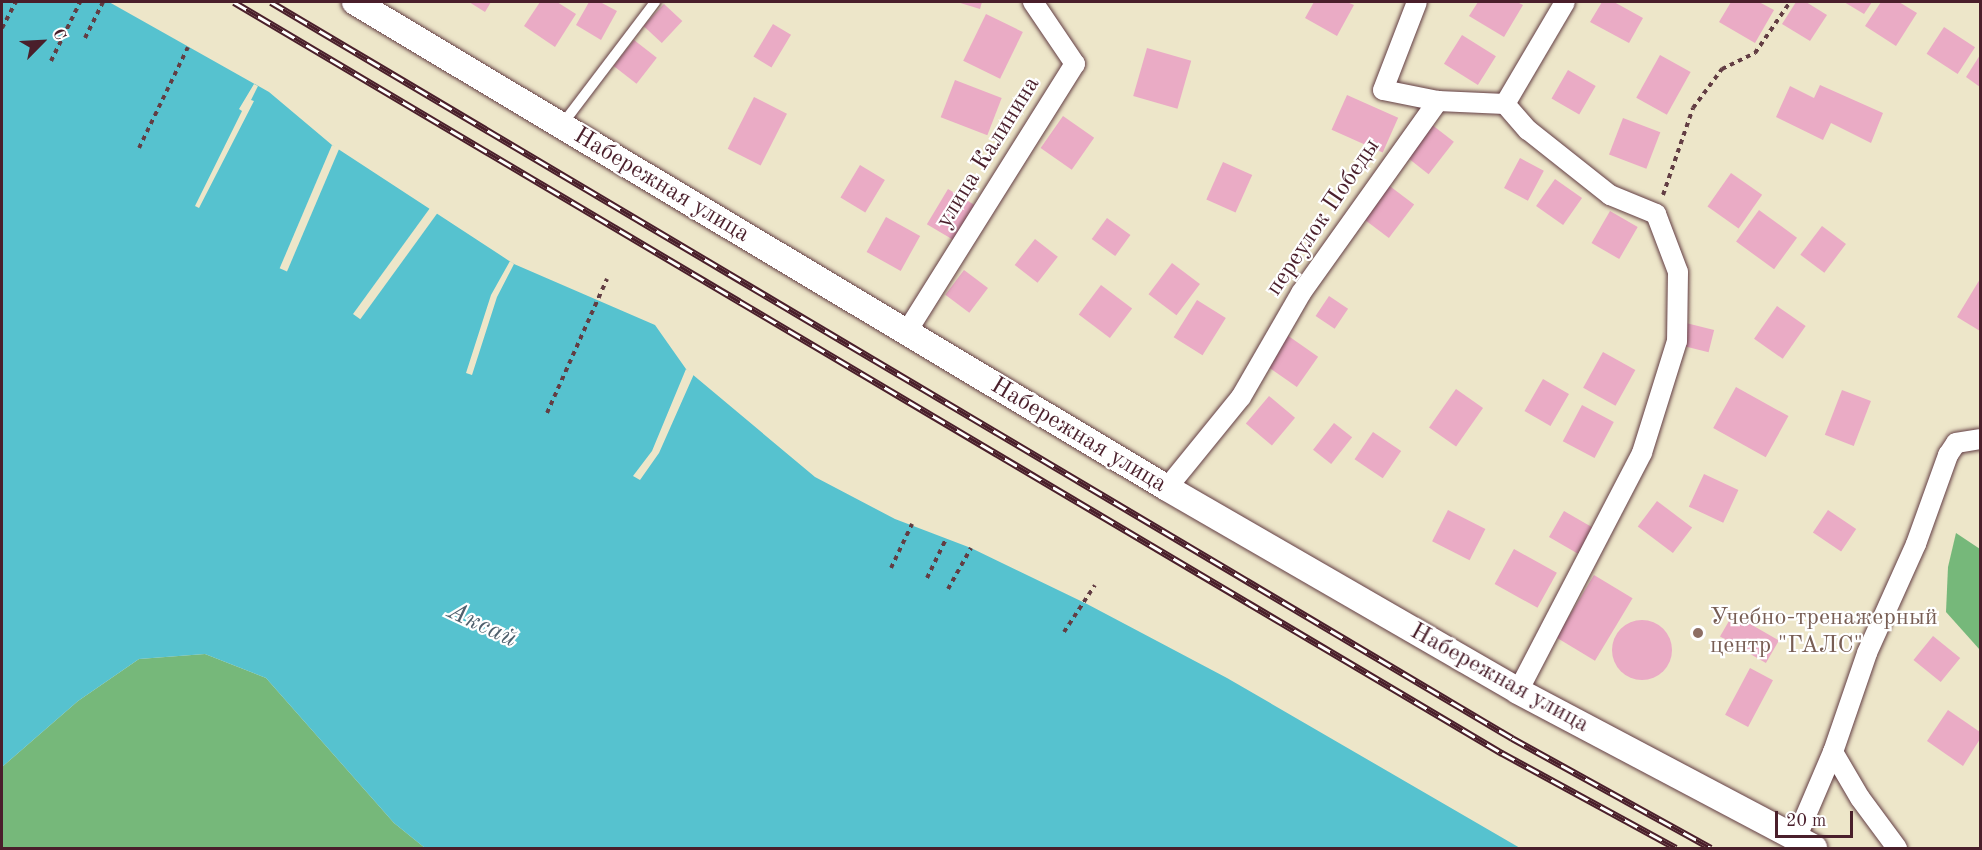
<!DOCTYPE html>
<meta charset="utf-8">
<style>
body{margin:0}
#map{position:relative;width:1982px;height:850px;overflow:hidden;background:#ede6c9;font-family:"Old Standard TT",serif}
div>[style]{position:absolute}
[style*='--x']{left:calc(var(--x)*1px);top:calc(var(--y)*1px);width:calc(var(--w)*1px);rotate:calc(var(--a)*1deg)}
.forest>*{inset:0;background:#76b87a}
.water>*{inset:0;background:#56c2cf}
.pier>*{inset:0;background:#ede6c9;transform-origin:0 0}
.building>*{inset:0;background:#eaabc5;transform-origin:0 0}
.round{border-radius:50%}
.path>*{height:4px;margin-top:-2px;transform-origin:0;background:repeating-linear-gradient(90deg,#623d43 0 4.5px,transparent 0 9px)}
.roads{filter:drop-shadow(0 0 2px #623d43) drop-shadow(0 0 2px #623d43)}
.service>*{height:10px;margin:-5px;padding:0 5px;transform-origin:5px;border-radius:5px;background:#fff}
.minor>*{height:20px;margin:-10px;padding:0 10px;transform-origin:10px;border-radius:10px;background:#fff}
.tertiary>*{height:26px;margin:-13px;padding:0 13px;transform-origin:13px;border-radius:13px;background:#fff}
.rail>*{height:7px;margin-top:-3.5px;transform-origin:0;background:repeating-linear-gradient(90deg,#fff 0 14px,#4a1f2b 0 28px);box-sizing:border-box;border-block:2px solid #4a1f2b}
.dots>*{width:16px;height:16px;translate:-50% -50%;box-sizing:border-box;border:3px solid #fff;border-radius:50%}
span{translate:-50% -50%;white-space:nowrap;text-align:center;line-height:1.15;-webkit-text-stroke:4.5px #fff;paint-order:stroke}
.street-label{font-size:24px;color:#4a1f2b}
.education-label{font-size:24px;color:#785e54}
.left{translate:0 -50%;text-align:left}
.water-label{font-size:26px;color:#4f606d;font-style:italic}
.frame{position:absolute;inset:0;border:3px solid #4a1f2b;pointer-events:none}
.north{position:absolute;left:12px;top:12px;width:60px;height:60px;-webkit-text-stroke:4px #fff;paint-order:stroke;rotate:66deg;font-size:16px;font-weight:700;line-height:24px;text-align:center;color:#4a1f2b}
.north::after{content:'';display:block;margin:auto;width:21px;height:27px;background:#4a1f2b;clip-path:polygon(50% 0,100% 100%,50% 72%,0 100%)}
.scale{position:absolute;left:1775px;top:811px;width:78px;height:27px;box-sizing:border-box;border:3px solid #4a1f2b;border-top:0;padding-left:8px;font-size:18px;line-height:21px;white-space:nowrap;color:#4a1f2b;-webkit-text-stroke:4px #fff;paint-order:stroke}
</style>
<div id="map">
<div class="forest">
<i style="clip-path:polygon(1956px 533px,1980px 549px,1980px 650px,1946px 612px,1948px 567px)"></i>
<i style="clip-path:polygon(205px 654px,266px 678px,394px 823px,425px 848px,2px 848px,2px 767px,78px 701px,139px 659px)"></i>
</div>
<div class="water">
<i style="clip-path:polygon(2px 2px,109px 2px,269px 92px,332px 145px,514px 264px,655px 325px,686px 369px,815px 477px,895px 519px,971px 548px,1087px 604px,1227px 678px,1520px 848px,425px 848px,394px 823px,266px 678px,205px 654px,139px 659px,78px 701px,2px 767px)"></i>
</div>
<div class="pier">
<i style="clip-path:polygon(254px 84px,258px 86px,251px 100px,254px 101px,199px 208px,195px 206px,242px 111px,239px 109px)"></i>
<i style="left:332px;top:145px;width:8px;height:134px;rotate:23deg"></i>
<i style="left:430px;top:208px;width:9px;height:131px;rotate:36deg"></i>
<i style="clip-path:polygon(510px 261px,514px 264px,497px 297px,472px 375px,466px 373px,491px 295px)"></i>
<i style="clip-path:polygon(686px 369px,694px 374px,659px 453px,640px 480px,633px 476px,652px 451px)"></i>
</div>
<div class="building">
<i style="clip-path:polygon(469px 2px,491px 2px,485px 12px)"></i>
<i style="clip-path:polygon(540px 2px,557px 2px,576px 14px,555px 47px,524px 26px)"></i>
<i style="clip-path:polygon(589px 2px,600px 2px,617px 11px,601px 40px,576px 25px)"></i>
<i style="clip-path:polygon(957px 2px,982px 2px,980px 9px)"></i>
<i style="clip-path:polygon(1314px 2px,1347px 2px,1354px 5px,1337px 36px,1305px 18px)"></i>
<i style="clip-path:polygon(1478px 2px,1517px 2px,1523px 5px,1504px 37px,1469px 16px)"></i>
<i style="clip-path:polygon(1602px 2px,1614px 2px,1643px 18px,1629px 43px,1590px 22px)"></i>
<i style="clip-path:polygon(1731px 2px,1759px 2px,1774px 10px,1755px 43px,1719px 22px)"></i>
<i style="clip-path:polygon(1796px 2px,1806px 2px,1827px 15px,1810px 41px,1782px 24px)"></i>
<i style="clip-path:polygon(1844px 2px,1872px 2px,1864px 14px)"></i>
<i style="clip-path:polygon(1881px 2px,1899px 2px,1917px 13px,1896px 46px,1865px 26px)"></i>
<i style="left:664px;top:4px;width:25px;height:30px;rotate:43deg"></i>
<i style="left:986px;top:14px;width:41px;height:52px;rotate:26deg"></i>
<i style="left:773px;top:24px;width:21px;height:38px;rotate:31deg"></i>
<i style="left:1944px;top:27px;width:37px;height:32px;rotate:33deg"></i>
<i style="left:1462px;top:35px;width:40px;height:34px;rotate:32deg"></i>
<i style="left:634px;top:40px;width:29px;height:33px;rotate:38deg"></i>
<i style="left:1147px;top:48px;width:46px;height:50px;rotate:16deg"></i>
<i style="left:1660px;top:55px;width:35px;height:49px;rotate:29deg"></i>
<i style="clip-path:polygon(1980px 55px,1980px 87px,1966px 77px)"></i>
<i style="left:1568px;top:70px;width:32px;height:33px;rotate:30deg"></i>
<i style="left:955px;top:80px;width:50px;height:40px;rotate:21deg"></i>
<i style="clip-path:polygon(1820px 85px,1883px 113px,1871px 143px,1831px 123px,1823px 140px,1776px 117px,1790px 86px,1814px 98px)"></i>
<i style="left:1347px;top:95px;width:56px;height:38px;rotate:24deg"></i>
<i style="left:754px;top:97px;width:37px;height:58px;rotate:27deg"></i>
<i style="left:1063px;top:116px;width:38px;height:39px;rotate:35deg"></i>
<i style="left:1623px;top:118px;width:40px;height:39px;rotate:21deg"></i>
<i style="left:1431px;top:124px;width:29px;height:41px;rotate:38deg"></i>
<i style="left:1520px;top:158px;width:27px;height:34px;rotate:28deg"></i>
<i style="left:1223px;top:162px;width:32px;height:41px;rotate:24deg"></i>
<i style="left:860px;top:165px;width:29px;height:38px;rotate:31deg"></i>
<i style="left:1731px;top:173px;width:38px;height:41px;rotate:35deg"></i>
<i style="left:1555px;top:179px;width:33px;height:33px;rotate:35deg"></i>
<i style="left:1387px;top:184px;width:34px;height:42px;rotate:37deg"></i>
<i style="left:948px;top:189px;width:31px;height:41px;rotate:31deg"></i>
<i style="left:1759px;top:210px;width:47px;height:39px;rotate:36deg"></i>
<i style="left:1610px;top:211px;width:32px;height:37px;rotate:30deg"></i>
<i style="left:886px;top:217px;width:39px;height:40px;rotate:29deg"></i>
<i style="left:1107px;top:218px;width:29px;height:26px;rotate:36deg"></i>
<i style="left:1822px;top:226px;width:30px;height:36px;rotate:37deg"></i>
<i style="left:1035px;top:239px;width:29px;height:33px;rotate:38deg"></i>
<i style="left:1172px;top:263px;width:35px;height:39px;rotate:37deg"></i>
<i style="left:964px;top:270px;width:30px;height:31px;rotate:37deg"></i>
<i style="clip-path:polygon(1980px 279px,1980px 331px,1957px 317px)"></i>
<i style="left:1101px;top:285px;width:39px;height:37px;rotate:37deg"></i>
<i style="left:1329px;top:296px;width:23px;height:24px;rotate:34deg"></i>
<i style="left:1197px;top:300px;width:34px;height:44px;rotate:32deg"></i>
<i style="left:1777px;top:306px;width:35px;height:40px;rotate:35deg"></i>
<i style="left:1686px;top:323px;width:29px;height:23px;rotate:14deg"></i>
<i style="left:1287px;top:335px;width:38px;height:37px;rotate:35deg"></i>
<i style="left:1603px;top:352px;width:37px;height:41px;rotate:29deg"></i>
<i style="left:1543px;top:379px;width:30px;height:37px;rotate:30deg"></i>
<i style="left:1736px;top:387px;width:60px;height:47px;rotate:29deg"></i>
<i style="left:1456px;top:389px;width:33px;height:47px;rotate:35deg"></i>
<i style="left:1842px;top:390px;width:31px;height:48px;rotate:21deg"></i>
<i style="left:1269px;top:396px;width:34px;height:36px;rotate:40deg"></i>
<i style="left:1582px;top:405px;width:36px;height:41px;rotate:28deg"></i>
<i style="left:1334px;top:423px;width:23px;height:34px;rotate:38deg"></i>
<i style="left:1373px;top:432px;width:34px;height:33px;rotate:34deg"></i>
<i style="left:1704px;top:474px;width:38px;height:36px;rotate:25deg"></i>
<i style="left:1657px;top:501px;width:44px;height:32px;rotate:37deg"></i>
<i style="left:1448px;top:510px;width:42px;height:35px;rotate:27deg"></i>
<i style="left:1828px;top:510px;width:34px;height:27px;rotate:34deg"></i>
<i style="left:1564px;top:511px;width:34px;height:30px;rotate:30deg"></i>
<i style="left:1514px;top:549px;width:49px;height:40px;rotate:29deg"></i>
<i style="left:1594px;top:575px;width:45px;height:73px;rotate:31deg"></i>
<i style="left:1733px;top:614px;width:53px;height:26px;rotate:30deg"></i>
<i class="round" style="left:1612px;top:620px;width:60px;height:60px"></i>
<i style="left:1933px;top:636px;width:35px;height:31px;rotate:39deg"></i>
<i style="left:1750px;top:668px;width:26px;height:53px;rotate:28deg"></i>
<i style="clip-path:polygon(1948px 710px,1980px 732px,1980px 739px,1963px 766px,1927px 741px)"></i>
</div>
<div class="path">
<i style="--x:2;--y:28;--w:30;--a:-62"></i>
<i style="--x:85;--y:38;--w:40;--a:-63.4"></i>
<i style="--x:51;--y:61;--w:66;--a:-63.8"></i>
<i style="--x:139;--y:148;--w:112;--a:-64.1"></i>
<i style="--x:1663;--y:195;--w:92;--a:-71"></i>
<i style="--x:1693;--y:108;--w:49;--a:-53.4"></i>
<i style="--x:1722;--y:69;--w:37;--a:-26"></i>
<i style="--x:1755;--y:53;--w:62;--a:-55.5"></i>
<i style="--x:547;--y:413;--w:147;--a:-65.9"></i>
<i style="--x:891;--y:568;--w:49;--a:-64.5"></i>
<i style="--x:927;--y:578;--w:43;--a:-64"></i>
<i style="--x:948;--y:589;--w:47;--a:-60.7"></i>
<i style="--x:1064;--y:632;--w:56;--a:-56.6"></i>
</div>
<div class="roads">
<div class="service">
<i style="--x:561;--y:126;--w:156;--a:-52.8"></i>
</div>
<div class="minor">
<i style="--x:1438;--y:101;--w:67;--a:2.6"></i>
<i style="--x:1505;--y:104;--w:35;--a:49"></i>
<i style="--x:1528;--y:130;--w:105;--a:38.4"></i>
<i style="--x:1610;--y:195;--w:50;--a:22.4"></i>
<i style="--x:1656;--y:214;--w:62;--a:69.2"></i>
<i style="--x:1678;--y:272;--w:69;--a:90.8"></i>
<i style="--x:1677;--y:341;--w:117;--a:107.4"></i>
<i style="--x:1642;--y:453;--w:268;--a:117.5"></i>
<i style="--x:1505;--y:104;--w:118;--a:-59.5"></i>
<i style="--x:906;--y:333;--w:318;--a:-57.9"></i>
<i style="--x:1075;--y:64;--w:75;--a:-124.1"></i>
<i style="--x:1167;--y:488;--w:117;--a:-50.9"></i>
<i style="--x:1241;--y:397;--w:120;--a:-60"></i>
<i style="--x:1301;--y:293;--w:236;--a:-54.5"></i>
<i style="--x:1438;--y:101;--w:56;--a:-168.7"></i>
<i style="--x:1383;--y:90;--w:94;--a:-68.9"></i>
<i style="--x:1833;--y:752;--w:53;--a:59.6"></i>
<i style="--x:1860;--y:798;--w:62;--a:53.5"></i>
<i style="--x:1795;--y:841;--w:97;--a:-66.9"></i>
<i style="--x:1833;--y:752;--w:105;--a:-71"></i>
<i style="--x:1867;--y:653;--w:120;--a:-65.8"></i>
<i style="--x:1916;--y:544;--w:95;--a:-70.2"></i>
<i style="--x:1948;--y:455;--w:14;--a:-56"></i>
<i style="--x:1956;--y:443;--w:24;--a:-9"></i>
</div>
<div class="tertiary">
<i style="--x:355;--y:2;--w:946;--a:30.9"></i>
<i style="--x:1167;--y:488;--w:405;--a:30"></i>
<i style="--x:1518;--y:691;--w:335;--a:27.9"></i>
</div>
</div>
<div class="rail">
<i style="--x:234;--y:2;--w:1474;--a:30.64"></i>
<i style="--x:1502;--y:753;--w:198;--a:28.6"></i>
<i style="--x:271;--y:2;--w:1443;--a:30.67"></i>
<i style="--x:1512;--y:738;--w:227;--a:28.9"></i>
</div>
<div class="dots">
<i style="left:1698px;top:633px;background:#8d6e63"></i>
</div>
<div class="street-label">
<span style="left:989px;top:153px;rotate:-58deg">улица Калинина</span>
<span style="left:661px;top:186px;rotate:31deg">Набережная улица</span>
<span style="left:1324px;top:218px;rotate:-56deg">переулок Победы</span>
<span style="left:1078px;top:436px;rotate:31deg">Набережная улица</span>
<span style="left:1499px;top:679px;rotate:29deg">Набережная улица</span>
</div>
<div class="education-label">
<span class="left" style="left:1710px;top:633px">Учебно-тренажерный<br>центр "ГАЛС"</span>
</div>
<div class="water-label">
<span style="left:482px;top:626px;rotate:25deg">Аксай</span>
</div>
<div class="frame"></div>
<div class="north">С</div>
<div class="scale">20 m</div>
</div>
